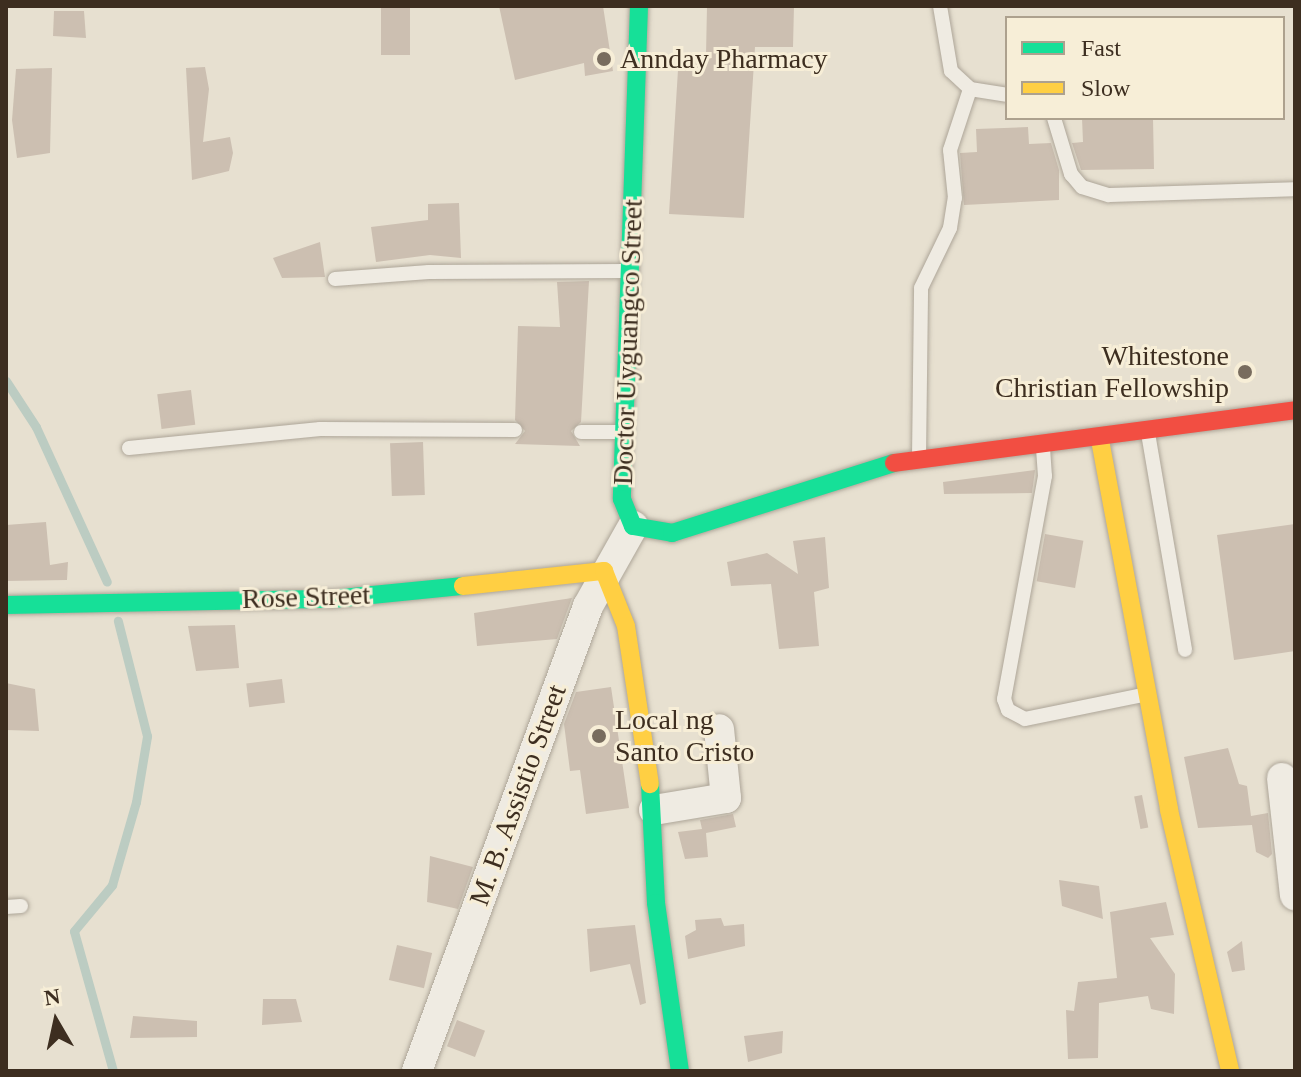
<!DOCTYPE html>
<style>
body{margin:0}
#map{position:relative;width:1301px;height:1077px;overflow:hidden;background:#e7e0d0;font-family:Georgia,serif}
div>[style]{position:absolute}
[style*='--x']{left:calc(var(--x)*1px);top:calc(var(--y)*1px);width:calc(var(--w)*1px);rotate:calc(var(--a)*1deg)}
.stream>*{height:9px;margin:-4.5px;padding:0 4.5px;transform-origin:4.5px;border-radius:4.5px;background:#bcccc2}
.building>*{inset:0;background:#ccbfb1;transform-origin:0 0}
.roads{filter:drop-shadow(0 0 2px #ada598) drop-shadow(0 0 2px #ada598)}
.lane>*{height:14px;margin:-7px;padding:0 7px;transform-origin:7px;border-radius:7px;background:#efebe2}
.street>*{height:30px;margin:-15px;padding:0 15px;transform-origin:15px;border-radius:15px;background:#efebe2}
.fast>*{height:18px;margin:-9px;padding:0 9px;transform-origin:9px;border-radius:9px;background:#16e098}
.slow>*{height:18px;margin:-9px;padding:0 9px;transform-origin:9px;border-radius:9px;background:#ffcf43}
.jam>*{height:18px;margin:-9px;padding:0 9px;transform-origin:9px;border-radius:9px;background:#f24e42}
.dots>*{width:22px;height:22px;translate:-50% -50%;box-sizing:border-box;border:4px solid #f7eed7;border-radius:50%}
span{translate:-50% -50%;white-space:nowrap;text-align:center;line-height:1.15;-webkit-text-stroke:6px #f7eed7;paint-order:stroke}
.poi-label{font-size:28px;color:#3d2e20}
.left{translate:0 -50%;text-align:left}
.right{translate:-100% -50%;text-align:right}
.street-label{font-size:28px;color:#3d2e20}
.frame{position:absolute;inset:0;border:8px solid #3d2e20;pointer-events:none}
.legend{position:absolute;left:1005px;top:16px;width:280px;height:104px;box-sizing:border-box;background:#f7eed7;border:2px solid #ada18e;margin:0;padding:10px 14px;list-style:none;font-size:24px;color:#3d2e20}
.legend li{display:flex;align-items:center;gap:16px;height:40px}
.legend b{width:40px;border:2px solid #ada18e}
.north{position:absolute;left:16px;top:981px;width:80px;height:80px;-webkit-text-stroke:6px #f7eed7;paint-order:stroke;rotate:351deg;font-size:22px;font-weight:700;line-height:32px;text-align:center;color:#3d2e20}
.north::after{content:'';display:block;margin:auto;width:28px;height:36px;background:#3d2e20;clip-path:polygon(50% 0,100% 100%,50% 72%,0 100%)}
</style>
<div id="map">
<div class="stream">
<i style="--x:6;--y:381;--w:55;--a:56.9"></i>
<i style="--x:36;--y:427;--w:170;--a:65.4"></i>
<i style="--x:113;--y:1071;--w:145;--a:-105.6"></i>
<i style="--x:74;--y:931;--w:60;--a:-50.4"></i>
<i style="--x:112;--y:885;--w:86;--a:-73.9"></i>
<i style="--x:136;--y:802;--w:67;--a:-80.5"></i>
<i style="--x:147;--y:736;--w:119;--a:-104.2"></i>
</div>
<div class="building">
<i style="left:381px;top:6px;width:29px;height:49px"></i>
<i style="clip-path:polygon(499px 6px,603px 6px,613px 71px,585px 76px,584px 63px,515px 80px)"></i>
<i style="clip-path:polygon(707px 6px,794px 6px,793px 47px,755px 47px,744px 218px,669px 214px,679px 54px,706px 55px)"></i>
<i style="clip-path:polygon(54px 11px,84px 11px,86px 38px,53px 36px)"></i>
<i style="clip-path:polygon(205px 67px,209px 89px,203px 142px,230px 137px,233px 153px,229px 171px,192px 180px,186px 68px)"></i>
<i style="clip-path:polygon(52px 68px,50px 153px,17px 158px,12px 120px,16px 69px)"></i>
<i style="clip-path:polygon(1082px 118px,1153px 118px,1154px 169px,1081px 170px,1072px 143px,1083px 142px)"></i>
<i style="clip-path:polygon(1028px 127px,1029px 144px,1051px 143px,1059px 170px,1059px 200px,964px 205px,960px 153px,977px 152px,976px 129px)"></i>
<i style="clip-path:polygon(459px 203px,461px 258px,430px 255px,376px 262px,371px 227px,428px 220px,428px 204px)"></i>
<i style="clip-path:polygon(320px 242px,325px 277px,282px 278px,273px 258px)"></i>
<i style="clip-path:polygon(589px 281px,581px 422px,571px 431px,580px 446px,515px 444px,525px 431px,515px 420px,518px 326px,560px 327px,557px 282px)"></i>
<i style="left:191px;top:390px;width:35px;height:34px;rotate:83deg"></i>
<i style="left:423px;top:442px;width:53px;height:33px;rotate:88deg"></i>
<i style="clip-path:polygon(1035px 470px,1032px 493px,944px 494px,943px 482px)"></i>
<i style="clip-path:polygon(46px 522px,50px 565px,68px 562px,67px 580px,6px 581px,6px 525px)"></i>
<i style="clip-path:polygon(1295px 524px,1295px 651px,1234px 660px,1217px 535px)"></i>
<i style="left:1045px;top:534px;width:39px;height:48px;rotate:10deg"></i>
<i style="clip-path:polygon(825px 537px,829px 588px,814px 592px,819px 646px,779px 649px,771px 584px,731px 586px,727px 562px,767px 553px,798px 574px,793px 541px)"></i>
<i style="clip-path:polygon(572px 598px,557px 639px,477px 646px,474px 613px)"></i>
<i style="clip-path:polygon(235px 625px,239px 668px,196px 671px,188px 626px)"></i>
<i style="left:282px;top:679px;width:24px;height:36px;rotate:83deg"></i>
<i style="clip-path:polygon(6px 683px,35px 689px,39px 731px,6px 730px)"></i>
<i style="clip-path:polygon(611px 687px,629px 808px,586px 814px,580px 770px,570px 771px,564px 724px,576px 692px)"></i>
<i style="clip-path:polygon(1228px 748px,1239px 784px,1247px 786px,1251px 816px,1268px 813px,1272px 854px,1268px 858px,1256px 852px,1252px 825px,1198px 828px,1184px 757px)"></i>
<i style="left:1142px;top:795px;width:33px;height:8px;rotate:79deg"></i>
<i style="clip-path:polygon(733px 814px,736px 827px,706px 833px,708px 857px,685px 859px,678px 832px,702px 829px,700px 820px)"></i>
<i style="clip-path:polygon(430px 856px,473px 867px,458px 909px,427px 902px)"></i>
<i style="clip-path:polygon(1059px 880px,1099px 886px,1103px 919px,1062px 906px)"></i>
<i style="clip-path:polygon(1166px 902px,1174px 935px,1150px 938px,1175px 974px,1174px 1014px,1151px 1009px,1148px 996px,1099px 1003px,1098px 1058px,1068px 1059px,1066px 1010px,1074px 1011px,1078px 982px,1117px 978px,1110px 912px)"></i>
<i style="clip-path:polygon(721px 918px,724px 926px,744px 924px,745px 946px,688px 959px,685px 936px,696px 930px,695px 920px)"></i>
<i style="clip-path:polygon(635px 925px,646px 1003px,640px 1005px,630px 964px,590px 972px,587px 929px)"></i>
<i style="clip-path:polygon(1242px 941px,1245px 970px,1232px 972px,1227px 952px)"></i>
<i style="left:397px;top:945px;width:36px;height:36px;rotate:13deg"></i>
<i style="clip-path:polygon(263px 999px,296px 999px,302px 1022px,262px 1025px)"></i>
<i style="clip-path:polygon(133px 1016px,197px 1021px,197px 1037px,130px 1038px)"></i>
<i style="left:457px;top:1020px;width:30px;height:28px;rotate:21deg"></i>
<i style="clip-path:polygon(783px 1031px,782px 1053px,748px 1062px,744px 1036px)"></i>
</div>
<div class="roads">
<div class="lane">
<i style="--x:940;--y:6;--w:66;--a:80.4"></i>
<i style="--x:951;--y:71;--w:26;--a:43"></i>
<i style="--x:970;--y:89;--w:37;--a:9"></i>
<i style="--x:1054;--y:118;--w:59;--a:73.1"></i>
<i style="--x:1071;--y:174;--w:17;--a:50"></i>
<i style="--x:1082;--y:187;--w:28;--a:17"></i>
<i style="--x:1109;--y:195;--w:186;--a:-1.8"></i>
<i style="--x:335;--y:279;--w:94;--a:-4.3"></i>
<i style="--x:429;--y:272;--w:197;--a:-0.3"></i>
<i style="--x:581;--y:432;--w:39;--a:0"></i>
<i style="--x:1148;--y:433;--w:220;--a:80.3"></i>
<i style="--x:129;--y:448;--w:192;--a:-5.7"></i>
<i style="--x:320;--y:429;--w:195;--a:0.3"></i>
<i style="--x:1043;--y:448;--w:28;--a:86"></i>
<i style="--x:1045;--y:476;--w:227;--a:100.4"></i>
<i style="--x:1004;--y:699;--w:12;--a:70"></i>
<i style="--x:1008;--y:710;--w:19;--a:28"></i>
<i style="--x:1025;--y:719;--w:120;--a:-11.5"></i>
<i style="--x:919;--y:458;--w:170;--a:-89.3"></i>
<i style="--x:921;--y:288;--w:67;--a:-64.2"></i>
<i style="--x:950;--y:228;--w:30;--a:-81"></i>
<i style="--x:955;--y:198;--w:48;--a:-95.9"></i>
<i style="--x:950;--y:150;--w:64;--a:-71.8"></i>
<i style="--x:6;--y:907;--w:15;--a:-4"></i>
</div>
<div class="street">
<i style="--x:1282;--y:778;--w:118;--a:83.7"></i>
<i style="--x:654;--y:810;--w:73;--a:-9.5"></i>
<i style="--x:726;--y:798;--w:69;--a:-95.8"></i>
<i style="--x:417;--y:1071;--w:495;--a:-69.8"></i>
<i style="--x:588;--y:606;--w:92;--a:-60.6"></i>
</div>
<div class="fast">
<i style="--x:639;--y:6;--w:493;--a:92"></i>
<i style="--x:622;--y:499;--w:29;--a:68"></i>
<i style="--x:633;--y:526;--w:40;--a:10"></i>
<i style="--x:672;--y:533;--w:233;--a:-17.5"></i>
<i style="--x:6;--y:605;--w:326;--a:-1.1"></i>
<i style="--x:332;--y:599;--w:132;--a:-5.7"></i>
<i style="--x:650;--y:784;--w:119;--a:87.1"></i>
<i style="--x:656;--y:903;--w:170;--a:81.9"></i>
</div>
<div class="slow">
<i style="--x:1100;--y:440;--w:376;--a:79.4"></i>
<i style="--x:1169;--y:810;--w:268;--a:76.8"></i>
<i style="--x:463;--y:586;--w:142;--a:-6.1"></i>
<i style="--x:604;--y:571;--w:59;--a:68.2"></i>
<i style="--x:626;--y:626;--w:160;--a:81.4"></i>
</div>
<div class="jam">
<i style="--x:894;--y:463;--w:404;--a:-7.5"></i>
</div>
</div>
<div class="dots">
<i style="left:604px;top:59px;background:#786c5e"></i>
<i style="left:1245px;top:372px;background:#786c5e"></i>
<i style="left:599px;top:736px;background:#786c5e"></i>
</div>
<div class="poi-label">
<span class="left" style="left:620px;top:59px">Annday Pharmacy</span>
<span class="right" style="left:1229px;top:372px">Whitestone<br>Christian Fellowship</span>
<span class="left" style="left:615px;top:736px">Local ng<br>Santo Cristo</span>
</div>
<div class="street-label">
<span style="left:628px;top:342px;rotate:-88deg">Doctor Uyguangco Street</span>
<span style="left:306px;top:597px;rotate:-2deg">Rose Street</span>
<span style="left:518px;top:795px;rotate:-70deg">M. B. Assistio Street</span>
</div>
<div class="frame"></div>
<ul class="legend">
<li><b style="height:10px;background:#16e098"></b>Fast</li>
<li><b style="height:10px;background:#ffcf43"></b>Slow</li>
</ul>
<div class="north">N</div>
</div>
